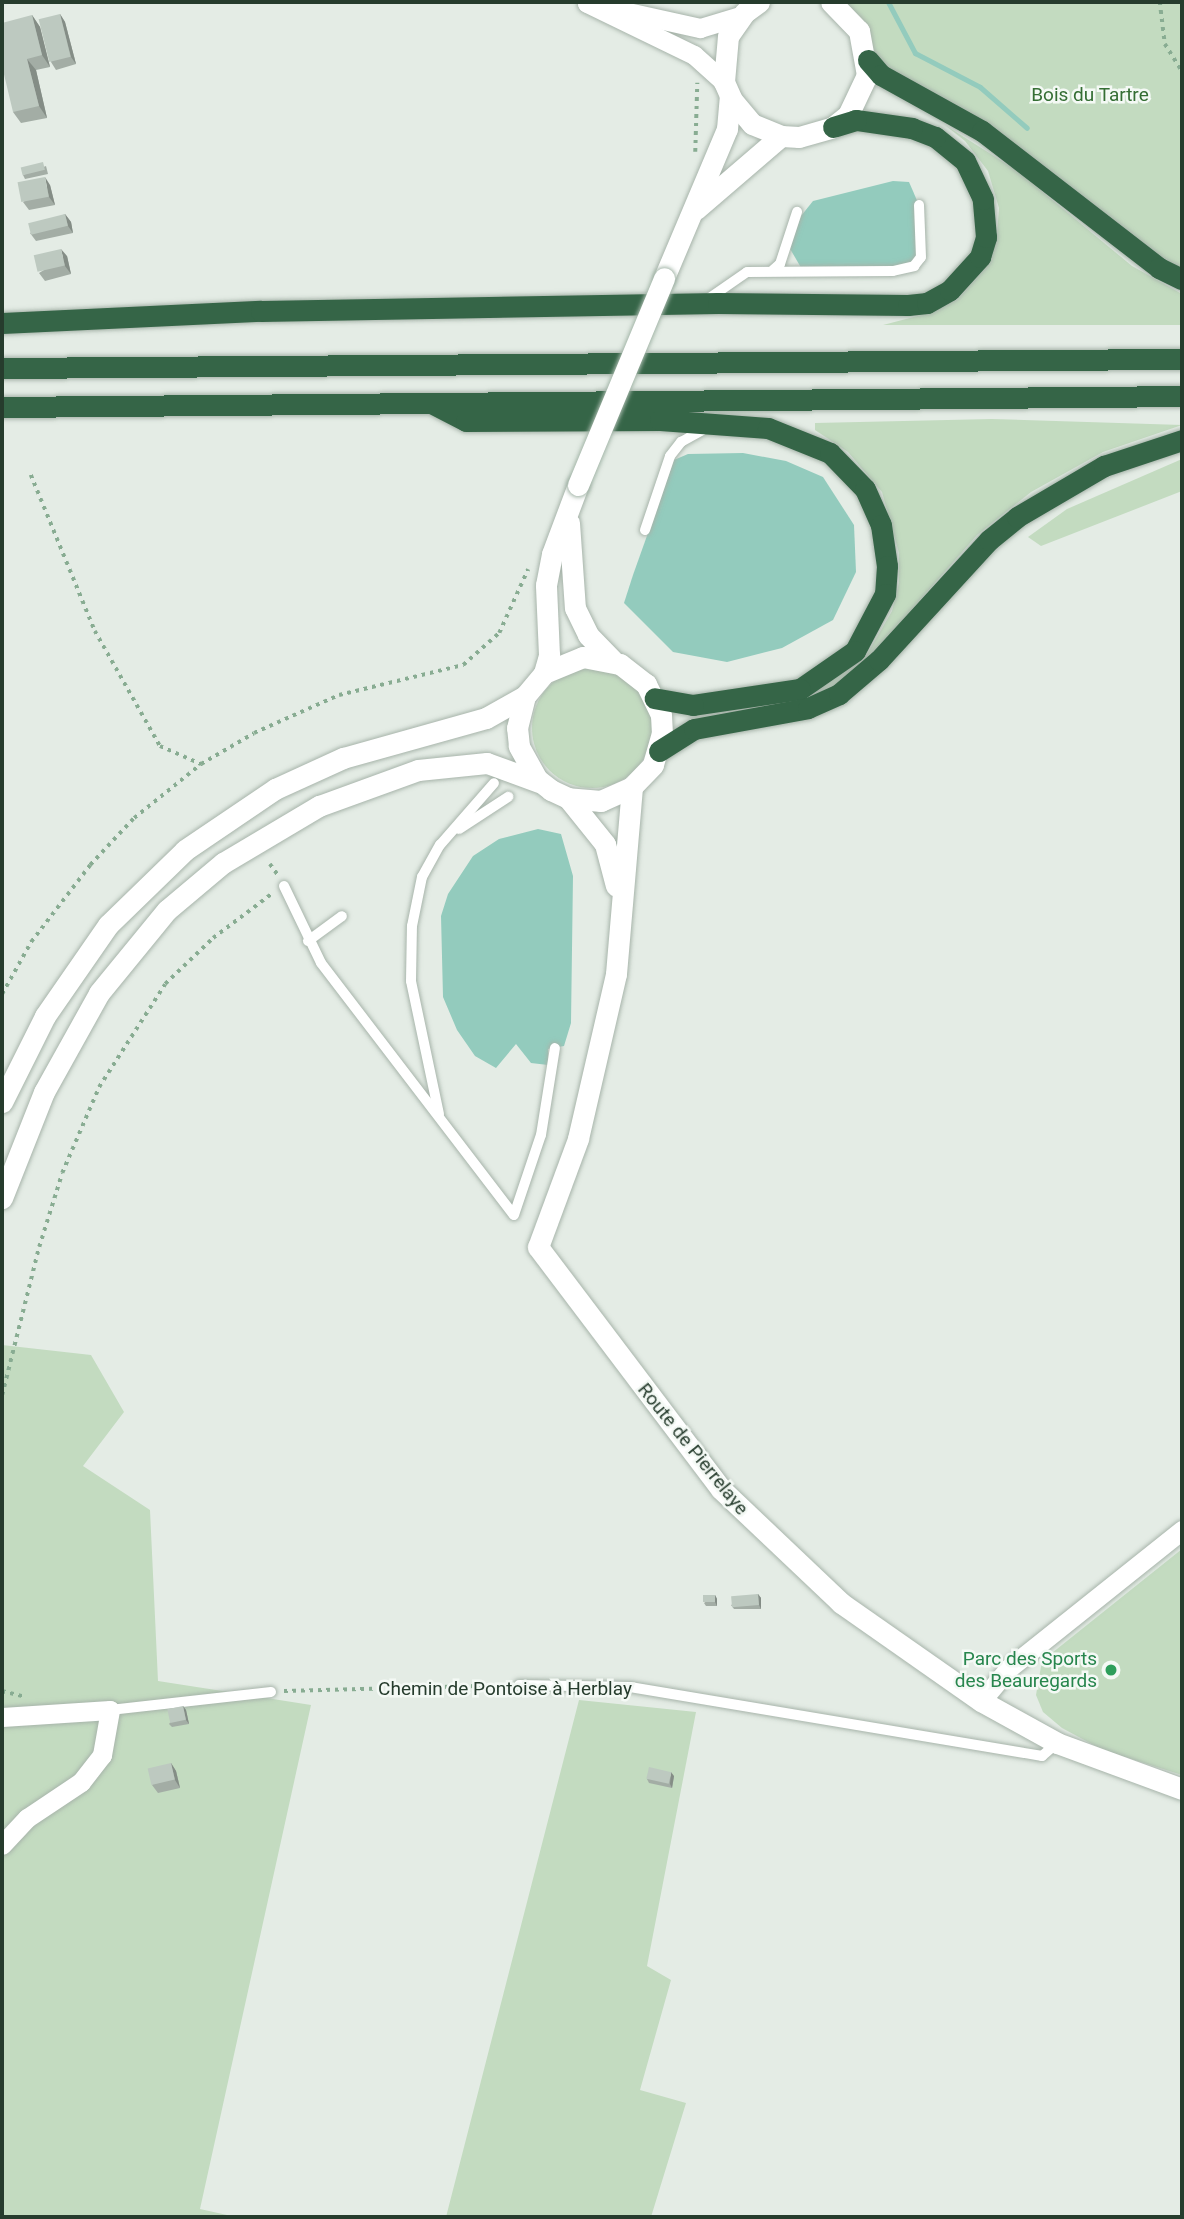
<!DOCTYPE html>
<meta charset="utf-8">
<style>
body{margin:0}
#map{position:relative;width:1184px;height:2219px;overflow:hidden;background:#e4ece5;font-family:Roboto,sans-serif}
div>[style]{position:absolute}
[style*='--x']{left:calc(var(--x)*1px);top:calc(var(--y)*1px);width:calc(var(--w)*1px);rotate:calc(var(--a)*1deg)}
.green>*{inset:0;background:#c3dbc0}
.round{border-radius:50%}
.water>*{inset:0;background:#93cbbd}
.stream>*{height:5px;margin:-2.5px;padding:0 2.5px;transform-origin:2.5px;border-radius:2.5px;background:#93cbbd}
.path>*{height:3.5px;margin-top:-1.75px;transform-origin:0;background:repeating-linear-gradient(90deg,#88ac92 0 3.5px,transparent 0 8.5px)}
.roads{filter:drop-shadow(0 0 2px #a7b4aa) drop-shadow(0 0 2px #a7b4aa)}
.lane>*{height:10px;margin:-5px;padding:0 5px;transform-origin:5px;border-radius:5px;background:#fff}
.street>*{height:19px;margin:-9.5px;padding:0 9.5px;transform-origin:9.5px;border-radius:9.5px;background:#fff}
.secondary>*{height:21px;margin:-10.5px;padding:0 10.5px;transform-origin:10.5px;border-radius:10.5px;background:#fff}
.highway>*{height:21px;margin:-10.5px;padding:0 10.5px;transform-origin:10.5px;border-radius:10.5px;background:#356547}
.bridges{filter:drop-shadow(0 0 2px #a4b6a9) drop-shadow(0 0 2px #a4b6a9)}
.secondary-bridge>*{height:21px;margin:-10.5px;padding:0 10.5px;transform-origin:10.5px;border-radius:10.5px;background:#fff}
.wall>*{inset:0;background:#a3ada5}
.shaded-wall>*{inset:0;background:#848d86}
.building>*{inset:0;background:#bdc9c0;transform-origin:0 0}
.dots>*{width:19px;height:19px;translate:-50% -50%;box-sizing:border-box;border:4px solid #f4f9f5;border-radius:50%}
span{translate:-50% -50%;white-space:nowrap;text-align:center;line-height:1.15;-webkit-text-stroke:5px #f4f9f5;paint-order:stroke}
.park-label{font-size:19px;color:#356e34}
.street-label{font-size:19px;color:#263c2d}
.leisure-label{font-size:19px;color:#27864d}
.right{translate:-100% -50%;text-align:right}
.frame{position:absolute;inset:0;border:4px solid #263c2d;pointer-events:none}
</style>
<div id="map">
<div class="green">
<i style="clip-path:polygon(846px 2px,1182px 2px,1182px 279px,881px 75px,844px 11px)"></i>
<i style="clip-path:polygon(945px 125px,1016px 170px,1132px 266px,1182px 294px,1182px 325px,883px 325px,933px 312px,958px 299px,987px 266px,997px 235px,999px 208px,988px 171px,965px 141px)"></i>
<i style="clip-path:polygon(992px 419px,1182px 425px,1103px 452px,1031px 492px,977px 535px,884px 641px,842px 681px,808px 698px,866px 656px,892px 611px,899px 583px,899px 553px,882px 492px,848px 452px,815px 430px,815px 423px)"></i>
<i style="clip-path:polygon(1182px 459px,1182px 491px,1041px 546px,1028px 537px,1067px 509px)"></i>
<i class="round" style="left:532px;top:668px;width:120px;height:120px"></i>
<i style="clip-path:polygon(2px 1345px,91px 1355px,124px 1412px,83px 1466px,150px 1510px,158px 1681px,311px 1705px,200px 2209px,236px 2217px,2px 2217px)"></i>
<i style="clip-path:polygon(1182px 1549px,1182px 1775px,1103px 1750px,1062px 1728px,1043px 1712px,1036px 1695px,1042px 1661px)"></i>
<i style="clip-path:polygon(579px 1700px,696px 1712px,647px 1966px,671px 1980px,640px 2090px,686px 2103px,651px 2217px,446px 2217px)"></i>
</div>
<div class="water">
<i style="clip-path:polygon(893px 181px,909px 182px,919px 205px,921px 257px,914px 266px,803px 271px,789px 247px,801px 216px,813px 201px)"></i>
<i style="clip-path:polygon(743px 453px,786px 461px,823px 477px,854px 525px,856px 572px,833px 620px,782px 648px,727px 662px,673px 652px,624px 603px,633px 575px,674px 460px,688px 454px)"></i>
<i style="clip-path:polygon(538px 829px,561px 834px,573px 876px,571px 1023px,564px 1046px,548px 1049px,548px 1065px,531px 1063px,516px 1044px,496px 1068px,475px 1056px,457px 1030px,443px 997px,441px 916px,448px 894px,473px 856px,499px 839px)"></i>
</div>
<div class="stream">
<i style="--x:888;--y:2;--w:58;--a:62.1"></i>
<i style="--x:915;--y:53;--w:73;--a:27.6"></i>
<i style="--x:980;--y:87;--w:62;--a:41.1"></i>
</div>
<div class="path">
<i style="--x:1160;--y:2;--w:42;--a:83.2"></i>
<i style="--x:1165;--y:44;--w:32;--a:58"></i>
<i style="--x:695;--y:152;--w:69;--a:-88.3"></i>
<i style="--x:31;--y:475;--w:169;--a:67.7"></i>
<i style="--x:95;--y:631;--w:132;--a:60.5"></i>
<i style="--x:160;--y:746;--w:45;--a:23.7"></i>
<i style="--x:270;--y:864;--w:14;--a:54"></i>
<i style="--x:2;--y:994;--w:60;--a:-60.9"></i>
<i style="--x:31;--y:942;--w:97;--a:-52.5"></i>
<i style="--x:90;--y:865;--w:64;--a:-46.9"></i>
<i style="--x:134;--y:818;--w:86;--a:-38.9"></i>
<i style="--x:201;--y:764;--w:61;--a:-30.3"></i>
<i style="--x:254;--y:733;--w:93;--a:-24.1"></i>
<i style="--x:339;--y:695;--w:128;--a:-13.6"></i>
<i style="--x:463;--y:665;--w:48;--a:-41.6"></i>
<i style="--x:499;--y:633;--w:70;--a:-65.6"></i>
<i style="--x:2;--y:1395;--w:153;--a:-76"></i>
<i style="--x:39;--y:1247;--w:77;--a:-72.7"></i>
<i style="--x:62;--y:1173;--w:94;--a:-66.7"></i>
<i style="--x:99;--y:1087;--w:122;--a:-57.3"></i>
<i style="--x:165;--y:984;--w:66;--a:-43.8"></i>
<i style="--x:213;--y:938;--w:76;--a:-37"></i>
<i style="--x:2;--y:1691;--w:21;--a:14"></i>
<i style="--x:284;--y:1691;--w:223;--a:-1.5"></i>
</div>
<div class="roads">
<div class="lane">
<i style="--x:773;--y:270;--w:9;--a:-41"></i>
<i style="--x:780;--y:264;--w:55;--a:-71.9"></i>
<i style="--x:708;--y:299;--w:47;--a:-34.7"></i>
<i style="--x:747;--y:272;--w:146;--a:-0.4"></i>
<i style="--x:893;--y:271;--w:22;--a:-13"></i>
<i style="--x:914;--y:266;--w:11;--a:-52"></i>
<i style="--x:921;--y:257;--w:52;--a:-92.2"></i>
<i style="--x:645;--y:530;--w:78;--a:-71.3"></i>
<i style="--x:670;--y:456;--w:18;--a:-52"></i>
<i style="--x:681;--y:442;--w:29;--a:-29"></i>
<i style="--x:459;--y:829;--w:59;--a:-33.1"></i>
<i style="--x:284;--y:886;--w:85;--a:64.3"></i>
<i style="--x:321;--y:963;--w:317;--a:52.6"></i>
<i style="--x:308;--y:941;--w:42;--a:-36.3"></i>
<i style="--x:439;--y:1114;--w:136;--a:-101.9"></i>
<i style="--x:411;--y:981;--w:55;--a:-89"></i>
<i style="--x:412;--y:926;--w:50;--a:-78.5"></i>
<i style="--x:422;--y:877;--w:37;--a:-61"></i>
<i style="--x:440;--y:845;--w:82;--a:-48.9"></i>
<i style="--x:514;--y:1215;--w:84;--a:-71.4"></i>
<i style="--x:541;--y:1135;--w:88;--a:-80.9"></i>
<i style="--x:519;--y:1685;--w:111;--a:1"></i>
<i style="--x:630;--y:1687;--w:418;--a:9.5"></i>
<i style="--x:1042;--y:1756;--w:20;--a:-41"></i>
<i style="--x:110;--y:1710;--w:162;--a:-6.4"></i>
</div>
<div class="street">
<i style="--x:724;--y:82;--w:40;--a:-138"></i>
<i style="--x:694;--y:55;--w:119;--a:-154.1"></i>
<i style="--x:587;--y:3;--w:116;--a:12.5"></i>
<i style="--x:700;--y:28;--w:45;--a:-16.8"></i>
<i style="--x:981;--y:1701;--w:43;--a:-49.7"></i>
<i style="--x:1009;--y:1668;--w:221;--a:-38.6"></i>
<i style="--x:2;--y:1717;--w:108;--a:-3.7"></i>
<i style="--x:110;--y:1710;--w:46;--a:100.1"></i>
<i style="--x:102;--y:1755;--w:34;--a:128"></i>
<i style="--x:81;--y:1782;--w:65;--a:146.3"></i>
<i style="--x:27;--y:1818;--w:37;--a:133"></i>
</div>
<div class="secondary">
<i style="--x:759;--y:2;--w:17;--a:144"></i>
<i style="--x:745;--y:12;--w:29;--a:125"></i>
<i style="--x:728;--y:36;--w:46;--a:95"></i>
<i style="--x:724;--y:82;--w:20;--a:66"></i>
<i style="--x:732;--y:100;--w:31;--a:50"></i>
<i style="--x:752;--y:124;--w:31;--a:22"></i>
<i style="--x:781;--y:136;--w:18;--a:3"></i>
<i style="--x:799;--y:137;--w:35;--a:-16"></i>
<i style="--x:833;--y:127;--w:19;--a:-39"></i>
<i style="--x:848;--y:115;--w:44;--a:-64.6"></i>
<i style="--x:867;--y:75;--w:45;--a:-100.3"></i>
<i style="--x:859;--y:31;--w:40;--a:-134"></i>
<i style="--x:696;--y:209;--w:112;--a:-40.7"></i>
<i style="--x:664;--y:278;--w:162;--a:-67.1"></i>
<i style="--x:727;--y:129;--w:32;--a:-85"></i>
<i style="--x:569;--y:523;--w:85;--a:86"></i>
<i style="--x:575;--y:608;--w:30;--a:64"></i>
<i style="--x:588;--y:635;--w:36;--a:46"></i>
<i style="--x:544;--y:673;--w:19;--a:-74"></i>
<i style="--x:549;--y:655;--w:70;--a:-92.5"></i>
<i style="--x:546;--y:585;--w:32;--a:-79"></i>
<i style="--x:552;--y:554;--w:74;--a:-69.4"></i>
<i style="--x:632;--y:787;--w:188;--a:94.9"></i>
<i style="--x:616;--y:974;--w:169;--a:103"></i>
<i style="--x:578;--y:1139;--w:115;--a:110.3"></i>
<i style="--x:538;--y:1247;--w:303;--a:52.9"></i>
<i style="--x:721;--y:1489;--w:166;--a:43.5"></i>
<i style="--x:841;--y:1603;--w:171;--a:35"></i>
<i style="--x:981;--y:1701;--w:87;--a:28.9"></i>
<i style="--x:1057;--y:1743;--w:133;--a:20.2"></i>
<i style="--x:568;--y:798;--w:59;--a:51.2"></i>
<i style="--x:605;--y:844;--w:43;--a:75.3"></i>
<i style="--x:2;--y:1102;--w:96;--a:-63.4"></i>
<i style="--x:45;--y:1016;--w:111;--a:-55.3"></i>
<i style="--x:108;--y:925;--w:107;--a:-44.2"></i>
<i style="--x:185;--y:850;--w:109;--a:-34.1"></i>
<i style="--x:275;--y:789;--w:75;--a:-24.5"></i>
<i style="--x:343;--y:758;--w:148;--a:-15.6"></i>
<i style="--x:486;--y:718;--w:45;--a:-29.4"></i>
<i style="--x:525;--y:696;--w:30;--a:-50"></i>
<i style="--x:544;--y:673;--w:42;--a:-22.3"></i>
<i style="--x:583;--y:657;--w:38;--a:11"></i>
<i style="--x:620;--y:664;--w:33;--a:38"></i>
<i style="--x:646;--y:684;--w:34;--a:64"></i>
<i style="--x:661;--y:715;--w:18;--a:87"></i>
<i style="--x:662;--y:733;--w:33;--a:106"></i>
<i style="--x:653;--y:765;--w:30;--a:134"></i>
<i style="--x:632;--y:787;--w:34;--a:156"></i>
<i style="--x:601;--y:801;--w:33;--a:-175"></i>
<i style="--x:568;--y:798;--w:19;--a:-155"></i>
<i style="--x:551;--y:790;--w:18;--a:-142"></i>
<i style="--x:537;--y:779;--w:38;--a:-119"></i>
<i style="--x:519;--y:746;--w:18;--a:-96"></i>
<i style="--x:517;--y:728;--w:33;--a:-76"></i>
<i style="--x:2;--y:1198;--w:114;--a:-68.4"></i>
<i style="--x:44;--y:1092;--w:113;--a:-60.9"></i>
<i style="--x:99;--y:993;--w:107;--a:-50.7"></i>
<i style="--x:167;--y:910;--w:73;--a:-40"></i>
<i style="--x:223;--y:863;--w:112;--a:-30.7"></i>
<i style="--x:319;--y:806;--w:105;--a:-20"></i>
<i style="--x:418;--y:770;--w:69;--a:-5.8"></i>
<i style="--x:487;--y:763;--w:55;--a:20.1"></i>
</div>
<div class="highway">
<i style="--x:868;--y:60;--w:20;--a:49"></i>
<i style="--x:881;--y:75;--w:115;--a:29"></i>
<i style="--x:982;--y:131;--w:224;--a:37.7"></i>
<i style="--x:1159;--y:268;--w:25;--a:26"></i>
<i style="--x:2;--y:323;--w:259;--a:-2.7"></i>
<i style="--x:261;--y:311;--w:457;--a:-1"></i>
<i style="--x:718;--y:303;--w:190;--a:0.6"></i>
<i style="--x:908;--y:305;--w:19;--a:-6"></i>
<i style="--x:927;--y:303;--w:26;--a:-29"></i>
<i style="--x:950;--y:290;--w:45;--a:-47.7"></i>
<i style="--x:980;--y:257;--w:21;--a:-73"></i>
<i style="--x:986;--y:237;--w:38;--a:-95"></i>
<i style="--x:983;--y:199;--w:42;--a:-115.3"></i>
<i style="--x:965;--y:161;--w:38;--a:-141"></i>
<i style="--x:935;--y:137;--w:25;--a:-159"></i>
<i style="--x:912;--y:128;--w:57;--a:-171.9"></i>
<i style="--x:856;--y:120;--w:24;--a:163"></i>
<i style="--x:2;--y:368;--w:1180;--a:-0.44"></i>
<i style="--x:433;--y:404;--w:37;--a:27"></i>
<i style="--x:466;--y:421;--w:194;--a:-0.3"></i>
<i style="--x:660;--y:420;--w:108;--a:4.2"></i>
<i style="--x:768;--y:428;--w:67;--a:22"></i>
<i style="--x:830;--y:453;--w:50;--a:45.8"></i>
<i style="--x:865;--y:489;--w:39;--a:66"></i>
<i style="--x:881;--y:525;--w:41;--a:81.7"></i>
<i style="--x:887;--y:566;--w:28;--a:94"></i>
<i style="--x:885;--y:594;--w:64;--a:117.8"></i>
<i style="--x:855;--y:651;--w:67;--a:145.4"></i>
<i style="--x:800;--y:689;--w:108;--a:171.5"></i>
<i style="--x:693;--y:705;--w:39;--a:-170"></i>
<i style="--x:2;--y:407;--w:1180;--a:-0.53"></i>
<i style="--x:659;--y:751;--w:41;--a:-32.2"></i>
<i style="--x:694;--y:729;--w:116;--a:-10.4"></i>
<i style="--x:808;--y:708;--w:34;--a:-24"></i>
<i style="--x:839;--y:694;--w:52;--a:-40.4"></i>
<i style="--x:879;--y:660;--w:163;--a:-47.5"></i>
<i style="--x:989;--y:540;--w:36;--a:-39"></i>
<i style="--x:1017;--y:517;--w:101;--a:-30.4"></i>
<i style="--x:1104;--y:466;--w:82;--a:-18.4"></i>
</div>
</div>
<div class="bridges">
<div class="secondary-bridge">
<i style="--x:578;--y:485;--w:224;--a:-67.4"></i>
</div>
</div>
<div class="wall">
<i style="clip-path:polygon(60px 14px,65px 22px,76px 64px,56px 70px,51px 62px)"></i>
<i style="clip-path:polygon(32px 15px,40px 27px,50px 67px,36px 70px,47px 118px,21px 123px,13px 112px)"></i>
<i style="clip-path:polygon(46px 166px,48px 174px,25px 179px,23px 175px)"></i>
<i style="clip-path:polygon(50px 185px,55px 205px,29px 210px,23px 202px)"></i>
<i style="clip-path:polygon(65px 214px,71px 222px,73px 233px,36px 241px,30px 233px)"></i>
<i style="clip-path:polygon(67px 256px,71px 274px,45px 281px,39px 273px)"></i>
<i style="clip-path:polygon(758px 1594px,761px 1598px,761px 1609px,734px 1609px,731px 1605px)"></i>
<i style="clip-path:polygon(715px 1595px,717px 1599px,717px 1606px,706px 1606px,704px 1603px)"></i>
<i style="clip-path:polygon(183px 1706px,186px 1710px,189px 1724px,172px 1727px,169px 1724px)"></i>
<i style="clip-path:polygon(171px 1763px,176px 1771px,180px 1788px,158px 1793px,152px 1785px)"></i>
<i style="clip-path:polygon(674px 1776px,672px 1788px,649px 1783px,647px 1779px)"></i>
</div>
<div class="shaded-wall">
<i style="clip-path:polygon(60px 14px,65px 22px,76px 64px,71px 57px)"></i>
<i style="clip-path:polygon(32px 15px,40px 27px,50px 67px,42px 55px)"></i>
<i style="clip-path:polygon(27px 59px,36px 70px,47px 118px,39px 106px)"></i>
<i style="clip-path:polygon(45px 177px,50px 185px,55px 205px,49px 197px)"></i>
<i style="clip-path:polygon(65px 214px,71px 222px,73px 233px,68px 226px)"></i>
<i style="clip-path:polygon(61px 249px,67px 256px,71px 274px,65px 266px)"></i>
<i style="clip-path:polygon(758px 1594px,761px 1598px,761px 1609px,759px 1605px)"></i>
<i style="clip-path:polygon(715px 1595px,717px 1599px,717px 1606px,715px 1602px)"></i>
<i style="clip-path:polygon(183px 1706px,186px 1710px,189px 1724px,186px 1720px)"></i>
<i style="clip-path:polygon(171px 1763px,176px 1771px,180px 1788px,175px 1780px)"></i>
<i style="clip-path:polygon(671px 1772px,674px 1776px,672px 1788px,670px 1784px)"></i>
</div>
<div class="building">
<i style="left:60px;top:14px;width:44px;height:22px;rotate:76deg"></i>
<i style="clip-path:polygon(32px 15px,42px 55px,27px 59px,39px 106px,13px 112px,2px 66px,2px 23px)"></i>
<i style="left:43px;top:162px;width:8px;height:23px;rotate:76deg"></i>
<i style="left:45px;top:177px;width:20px;height:28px;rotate:79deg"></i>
<i style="left:65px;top:214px;width:12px;height:38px;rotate:76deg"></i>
<i style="left:61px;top:249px;width:17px;height:28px;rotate:77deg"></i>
<i style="left:758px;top:1594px;width:11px;height:27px;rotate:85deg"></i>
<i style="left:715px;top:1595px;width:7px;height:12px;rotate:90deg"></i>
<i style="left:183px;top:1706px;width:14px;height:16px;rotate:78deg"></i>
<i style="left:171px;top:1763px;width:17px;height:24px;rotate:77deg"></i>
<i style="left:649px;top:1767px;width:23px;height:12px;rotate:13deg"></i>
</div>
<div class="dots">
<i style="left:1111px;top:1670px;background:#2e9e5b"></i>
</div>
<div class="park-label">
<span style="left:1090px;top:95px">Bois du Tartre</span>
</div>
<div class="street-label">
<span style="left:693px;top:1449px;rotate:51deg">Route de Pierrelaye</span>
<span style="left:505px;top:1689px">Chemin de Pontoise à Herblay</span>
</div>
<div class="leisure-label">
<span class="right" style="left:1097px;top:1670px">Parc des Sports<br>des Beauregards</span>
</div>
<div class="frame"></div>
</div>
